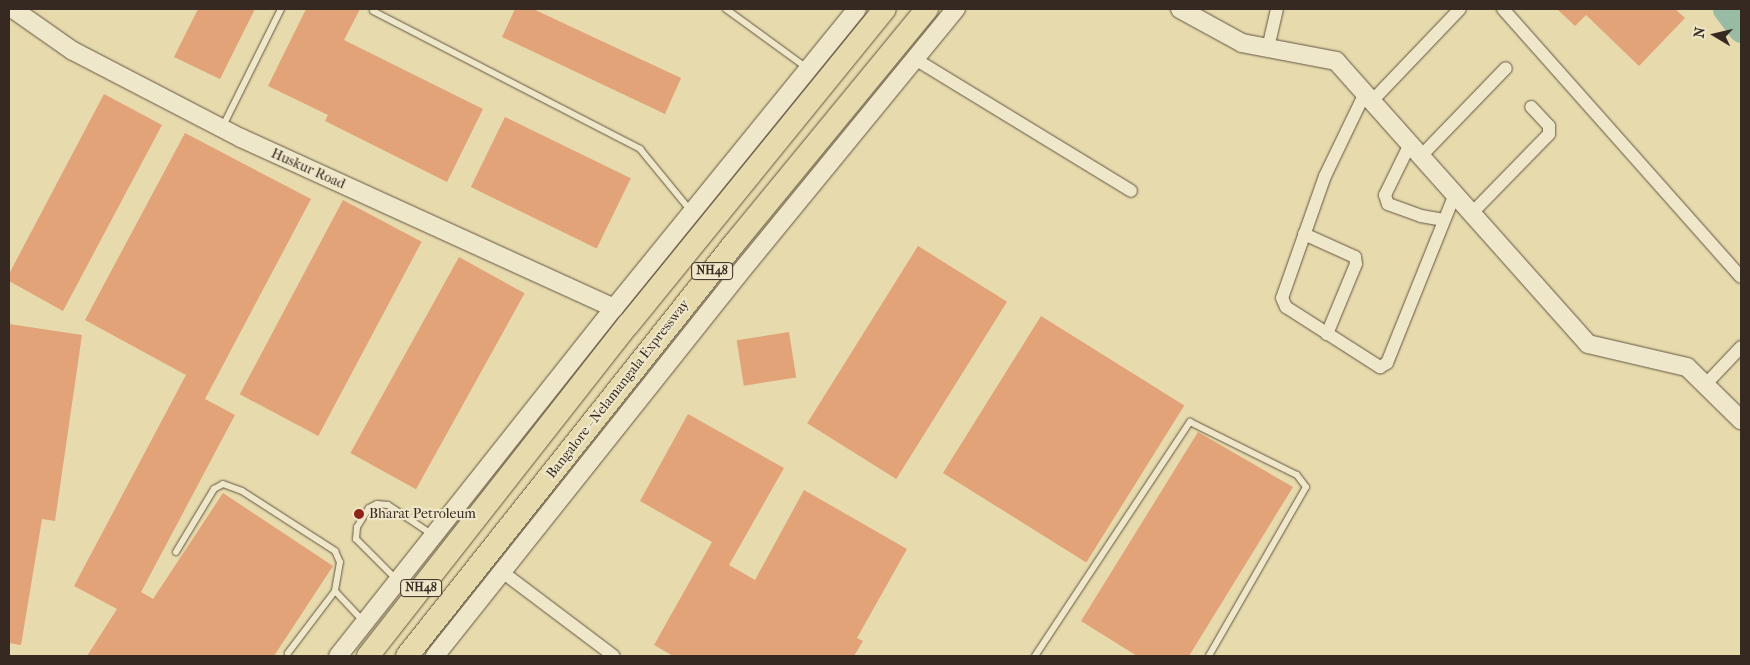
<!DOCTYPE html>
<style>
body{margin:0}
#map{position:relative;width:1750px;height:665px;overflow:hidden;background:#e7daac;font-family:"IM FELL French Canon",serif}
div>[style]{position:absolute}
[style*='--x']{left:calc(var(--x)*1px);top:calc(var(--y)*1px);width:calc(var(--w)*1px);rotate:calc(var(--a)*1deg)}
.river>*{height:25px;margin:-12.5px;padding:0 12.5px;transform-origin:12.5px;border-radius:12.5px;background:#97bba5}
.building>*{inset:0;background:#e2a379;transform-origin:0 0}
.roads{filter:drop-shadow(0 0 1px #625544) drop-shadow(0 0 1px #625544)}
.lane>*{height:6px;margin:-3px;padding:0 3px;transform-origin:3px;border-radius:3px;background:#efe7c9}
.street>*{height:12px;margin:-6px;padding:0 6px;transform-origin:6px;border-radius:6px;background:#efe7c9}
.secondary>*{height:18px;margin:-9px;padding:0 9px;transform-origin:9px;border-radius:9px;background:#efe7c9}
.highway>*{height:22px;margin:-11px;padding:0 11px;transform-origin:11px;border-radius:11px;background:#e7daac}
.dots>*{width:14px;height:14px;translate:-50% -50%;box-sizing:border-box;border:2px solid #efe7c9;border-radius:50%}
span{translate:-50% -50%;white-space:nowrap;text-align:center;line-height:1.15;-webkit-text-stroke:4.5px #efe7c9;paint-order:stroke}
.shield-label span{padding:1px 4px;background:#efe7c9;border:1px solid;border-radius:4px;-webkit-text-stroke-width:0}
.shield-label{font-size:12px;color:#362921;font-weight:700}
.street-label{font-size:14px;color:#362921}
.poi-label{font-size:14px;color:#362921}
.left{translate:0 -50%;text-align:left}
.frame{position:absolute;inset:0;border:10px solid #362921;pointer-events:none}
.north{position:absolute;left:1690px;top:10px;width:50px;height:50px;-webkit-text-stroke:4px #efe7c9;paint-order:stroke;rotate:279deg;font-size:14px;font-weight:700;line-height:20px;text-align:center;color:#362921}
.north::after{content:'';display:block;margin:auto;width:18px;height:22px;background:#362921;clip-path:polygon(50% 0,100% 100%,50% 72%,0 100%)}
</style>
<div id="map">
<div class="river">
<i style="--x:1725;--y:9;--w:26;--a:53"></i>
</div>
<div class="building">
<i style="clip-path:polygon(198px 9px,255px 9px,220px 79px,174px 57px)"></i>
<i style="clip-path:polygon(306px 9px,360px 9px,344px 40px,483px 109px,447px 182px,325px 121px,328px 115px,268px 86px)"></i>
<i style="clip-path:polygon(515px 9px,533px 9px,681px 78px,665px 114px,502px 37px)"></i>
<i style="clip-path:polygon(1557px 9px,1675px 9px,1685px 18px,1639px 66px,1586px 15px,1575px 26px)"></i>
<i style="clip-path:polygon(104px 94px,162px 125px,63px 311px,9px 281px,9px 274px)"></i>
<i style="left:505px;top:117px;width:140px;height:78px;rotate:26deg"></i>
<i style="clip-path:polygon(185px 133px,311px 199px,205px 399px,235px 415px,141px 592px,153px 599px,223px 493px,333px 566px,274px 656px,87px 656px,117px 609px,74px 586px,186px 375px,85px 320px)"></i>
<i style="left:343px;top:200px;width:89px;height:220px;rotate:28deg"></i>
<i style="left:918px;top:246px;width:105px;height:209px;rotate:32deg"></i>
<i style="left:459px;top:257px;width:75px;height:224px;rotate:29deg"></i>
<i style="left:1041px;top:316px;width:169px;height:185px;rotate:32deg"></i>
<i style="clip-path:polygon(9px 324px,82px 335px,55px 521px,42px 519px,21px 645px,9px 643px)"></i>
<i style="left:789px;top:332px;width:46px;height:53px;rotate:81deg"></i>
<i style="clip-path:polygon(688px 414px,784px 468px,729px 565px,755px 580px,804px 490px,907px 549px,857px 638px,863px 641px,854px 656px,673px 656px,654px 645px,712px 542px,640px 501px)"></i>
<i style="clip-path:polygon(1198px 432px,1293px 487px,1189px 656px,1137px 656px,1081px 621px)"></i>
</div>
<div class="roads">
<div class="lane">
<i style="--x:726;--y:9;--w:100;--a:36.1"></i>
<i style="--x:373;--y:11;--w:301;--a:27.3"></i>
<i style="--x:640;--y:149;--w:80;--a:50.6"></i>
<i style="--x:222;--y:128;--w:133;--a:-63.6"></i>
<i style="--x:176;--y:552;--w:74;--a:-58.9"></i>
<i style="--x:214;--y:489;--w:10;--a:-29"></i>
<i style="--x:223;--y:484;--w:20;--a:20"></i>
<i style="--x:242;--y:491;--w:111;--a:32.8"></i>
<i style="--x:335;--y:551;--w:12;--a:66"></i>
<i style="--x:340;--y:562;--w:29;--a:100"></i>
<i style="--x:335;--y:591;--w:78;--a:127.2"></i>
<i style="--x:397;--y:580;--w:58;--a:-135"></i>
<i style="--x:356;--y:539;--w:12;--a:-85"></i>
<i style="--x:357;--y:527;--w:22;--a:-58"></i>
<i style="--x:369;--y:508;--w:9;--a:-27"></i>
<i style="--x:377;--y:504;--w:11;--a:5"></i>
<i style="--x:388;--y:505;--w:54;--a:33.7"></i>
<i style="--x:335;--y:591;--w:42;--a:46.9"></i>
<i style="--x:1035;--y:656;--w:281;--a:-56.5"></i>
<i style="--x:1190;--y:422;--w:119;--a:26.4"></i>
<i style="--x:1297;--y:475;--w:15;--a:53"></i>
<i style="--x:1306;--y:487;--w:195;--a:119.9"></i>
</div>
<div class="street">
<i style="--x:1503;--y:9;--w:358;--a:48.4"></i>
<i style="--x:1268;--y:48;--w:40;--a:-77"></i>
<i style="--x:915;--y:59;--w:253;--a:31.4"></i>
<i style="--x:1365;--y:93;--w:92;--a:115.7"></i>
<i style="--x:1325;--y:176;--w:129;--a:109.4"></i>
<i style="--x:1282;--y:298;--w:10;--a:66"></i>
<i style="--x:1286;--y:307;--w:112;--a:32.6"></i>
<i style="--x:1380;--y:367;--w:8;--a:-30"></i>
<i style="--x:1387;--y:363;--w:182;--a:-68.1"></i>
<i style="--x:1372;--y:101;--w:127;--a:-46.3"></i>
<i style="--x:1410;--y:144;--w:57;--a:116.1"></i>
<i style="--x:1385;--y:195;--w:9;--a:72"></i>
<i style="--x:1388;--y:204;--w:35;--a:20"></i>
<i style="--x:1421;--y:216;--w:23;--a:10"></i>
<i style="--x:1421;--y:156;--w:122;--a:-46"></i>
<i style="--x:1472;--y:213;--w:110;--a:-45.7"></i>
<i style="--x:1549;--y:134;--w:8;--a:-90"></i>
<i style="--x:1549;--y:126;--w:26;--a:-133"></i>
<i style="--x:1304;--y:234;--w:56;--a:24.3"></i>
<i style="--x:1355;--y:257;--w:7;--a:82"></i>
<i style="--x:1356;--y:264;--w:76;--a:112.5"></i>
<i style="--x:1706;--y:384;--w:51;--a:-46.6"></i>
<i style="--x:501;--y:571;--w:141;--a:37"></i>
</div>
<div class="secondary">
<i style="--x:13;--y:9;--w:73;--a:35"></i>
<i style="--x:73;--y:51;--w:189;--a:27.4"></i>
<i style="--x:241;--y:138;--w:410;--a:24.5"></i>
<i style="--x:1180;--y:9;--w:71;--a:28.7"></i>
<i style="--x:1242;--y:43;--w:96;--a:10.8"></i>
<i style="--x:1336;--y:61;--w:379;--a:48.3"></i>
<i style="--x:1588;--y:344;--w:102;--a:13.1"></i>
<i style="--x:1687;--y:367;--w:76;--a:44.5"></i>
<i style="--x:338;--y:656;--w:444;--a:-51.6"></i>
<i style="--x:614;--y:308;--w:385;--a:-50.9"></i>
<i style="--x:435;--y:656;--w:487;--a:-51.5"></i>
<i style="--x:738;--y:275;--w:344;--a:-50.7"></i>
</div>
<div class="highway">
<i style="--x:368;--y:656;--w:421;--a:-51.9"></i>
<i style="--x:628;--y:325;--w:407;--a:-50.9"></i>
<i style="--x:407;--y:656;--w:525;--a:-51.58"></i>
<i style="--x:733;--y:245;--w:306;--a:-50.6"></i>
</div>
</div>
<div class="dots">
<i style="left:359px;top:514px;background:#8f2418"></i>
</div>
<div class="shield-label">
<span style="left:712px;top:271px">NH48</span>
<span style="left:421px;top:588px">NH48</span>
</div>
<div class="street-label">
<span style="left:308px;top:169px;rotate:24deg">Huskur Road</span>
<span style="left:618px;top:389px;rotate:-52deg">Bangalore - Nelamangala Expressway</span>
</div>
<div class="poi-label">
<span class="left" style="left:369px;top:514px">Bharat Petroleum</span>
</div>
<div class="frame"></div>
<div class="north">N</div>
</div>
